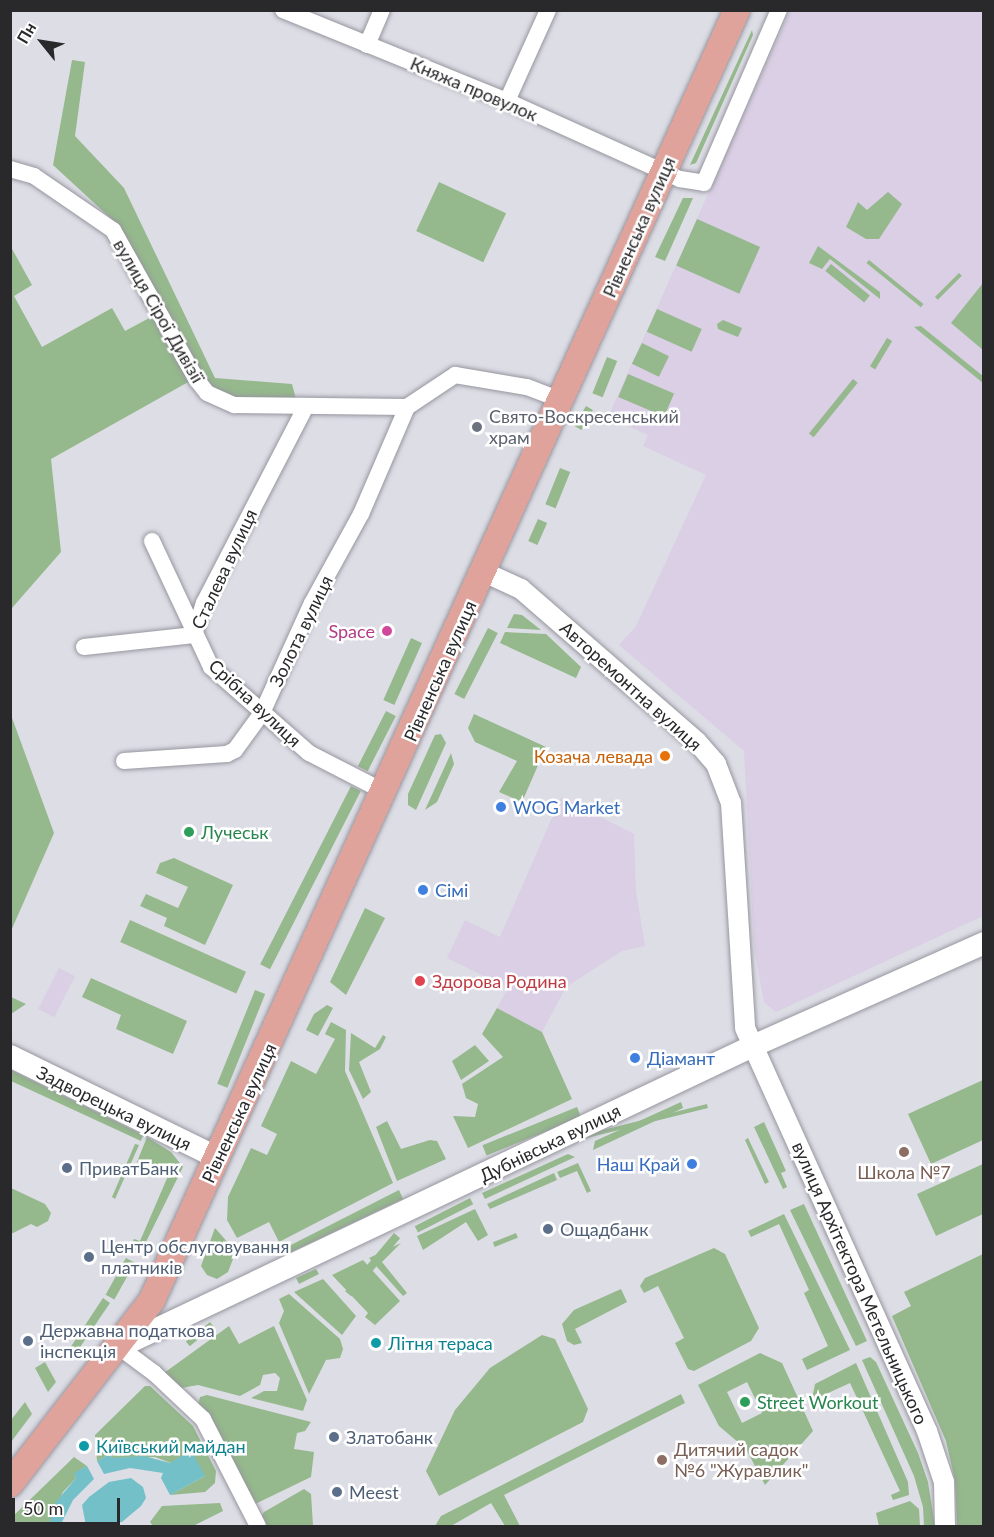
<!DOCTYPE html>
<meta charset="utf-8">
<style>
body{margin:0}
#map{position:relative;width:994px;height:1537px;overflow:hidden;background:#dddde6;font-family:Lato,sans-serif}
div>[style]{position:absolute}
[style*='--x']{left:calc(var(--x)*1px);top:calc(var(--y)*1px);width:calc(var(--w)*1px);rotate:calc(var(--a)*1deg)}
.industrial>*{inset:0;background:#dacfe4;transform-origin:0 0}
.green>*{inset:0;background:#95b88c;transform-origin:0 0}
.water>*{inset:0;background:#73c0c8}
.roads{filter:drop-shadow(0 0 2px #97969f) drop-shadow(0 0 2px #97969f)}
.minor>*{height:16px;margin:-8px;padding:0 8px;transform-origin:8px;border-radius:8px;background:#fff}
.tertiary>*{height:20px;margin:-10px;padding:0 10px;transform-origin:10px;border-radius:10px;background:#fff}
.secondary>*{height:22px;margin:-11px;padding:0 11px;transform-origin:11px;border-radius:11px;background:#fff}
.primary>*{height:26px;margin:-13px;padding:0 13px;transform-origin:13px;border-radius:13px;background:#dfa39c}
.dots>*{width:16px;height:16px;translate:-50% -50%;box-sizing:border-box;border:3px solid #fff;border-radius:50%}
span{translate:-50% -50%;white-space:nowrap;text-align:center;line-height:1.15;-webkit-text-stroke:5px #fff;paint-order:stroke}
.street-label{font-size:18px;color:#29292c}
.worship-label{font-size:18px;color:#5b616d}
.left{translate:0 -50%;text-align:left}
.hotel-label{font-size:18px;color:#b23c85}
.right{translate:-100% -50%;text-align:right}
.food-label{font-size:18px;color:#c56008}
.shop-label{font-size:18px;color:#366cbe}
.leisure-label{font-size:18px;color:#27864d}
.health-label{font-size:18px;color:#be3a42}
.service-label{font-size:18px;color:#4e5e75}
.education-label{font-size:18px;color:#785e54}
.culture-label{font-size:18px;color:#0d838f}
.frame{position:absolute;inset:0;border:12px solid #29292c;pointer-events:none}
.north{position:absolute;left:12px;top:12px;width:60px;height:60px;-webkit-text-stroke:4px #fff;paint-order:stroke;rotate:300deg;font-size:16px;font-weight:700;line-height:24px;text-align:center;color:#29292c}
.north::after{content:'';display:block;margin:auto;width:21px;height:27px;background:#29292c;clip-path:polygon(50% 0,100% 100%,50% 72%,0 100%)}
.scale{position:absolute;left:12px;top:1498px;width:108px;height:27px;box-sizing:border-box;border:3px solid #29292c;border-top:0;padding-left:8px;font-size:18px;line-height:21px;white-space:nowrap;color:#29292c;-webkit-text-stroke:4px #fff;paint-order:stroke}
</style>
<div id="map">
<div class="industrial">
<i style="clip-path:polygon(790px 11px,983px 11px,983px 916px,776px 1012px,764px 1002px,754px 948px,744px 751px,619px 645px,636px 626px,706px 475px,643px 446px,648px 435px,608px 417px)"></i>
<i style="clip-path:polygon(561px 797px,634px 834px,636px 891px,645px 946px,622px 951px,566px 987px,542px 1032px,497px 1008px,508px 988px,447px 958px,465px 920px,500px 937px)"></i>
<i style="left:59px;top:968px;width:18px;height:46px;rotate:27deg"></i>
</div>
<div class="green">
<i style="clip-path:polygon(752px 30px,753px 35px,696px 163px,690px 165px)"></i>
<i style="clip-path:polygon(72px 60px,85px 62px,75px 136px,124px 188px,215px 378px,292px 384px,296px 399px,235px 398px,211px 388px,118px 225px,53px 165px)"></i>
<i style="left:439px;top:182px;width:74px;height:54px;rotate:25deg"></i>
<i style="clip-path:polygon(888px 192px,902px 204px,879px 239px,866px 239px,846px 227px,858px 202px,867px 210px)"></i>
<i style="clip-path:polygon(683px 198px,693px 198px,665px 261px,655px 257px)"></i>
<i style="left:697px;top:219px;width:69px;height:51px;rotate:24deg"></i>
<i style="clip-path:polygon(818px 246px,880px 292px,880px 299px,830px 259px,822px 269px,809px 263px)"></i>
<i style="clip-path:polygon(11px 247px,32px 285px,14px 296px,42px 347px,112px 308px,125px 331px,153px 316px,190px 381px,51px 459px,61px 552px,12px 608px,11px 633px)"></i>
<i style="left:869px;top:260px;width:70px;height:4px;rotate:39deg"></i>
<i style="left:831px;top:264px;width:50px;height:9px;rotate:39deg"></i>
<i style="left:959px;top:273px;width:4px;height:34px;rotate:45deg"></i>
<i style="clip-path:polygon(983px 283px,983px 350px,951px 323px)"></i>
<i style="left:657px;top:309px;width:49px;height:25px;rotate:24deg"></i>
<i style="clip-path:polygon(723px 320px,742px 328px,738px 337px,718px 329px,717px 324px)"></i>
<i style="clip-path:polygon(921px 326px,983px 376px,983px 383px,914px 327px)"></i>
<i style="left:887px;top:338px;width:6px;height:33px;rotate:31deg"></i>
<i style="left:642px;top:343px;width:30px;height:23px;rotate:26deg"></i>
<i style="left:607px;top:357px;width:11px;height:39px;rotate:22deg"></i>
<i style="left:628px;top:374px;width:50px;height:25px;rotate:23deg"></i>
<i style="left:853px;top:379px;width:6px;height:70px;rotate:39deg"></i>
<i style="left:586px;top:406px;width:8px;height:23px;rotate:30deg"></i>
<i style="left:560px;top:468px;width:11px;height:39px;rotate:22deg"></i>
<i style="left:538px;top:519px;width:10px;height:24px;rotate:24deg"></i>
<i style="clip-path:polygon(514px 614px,522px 615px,541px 630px,507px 628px)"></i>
<i style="left:488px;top:628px;width:11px;height:74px;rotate:27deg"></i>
<i style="clip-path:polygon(505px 632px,546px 634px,581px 667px,576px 678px,500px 643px)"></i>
<i style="left:411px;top:638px;width:12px;height:68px;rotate:24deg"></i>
<i style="left:386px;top:711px;width:11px;height:62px;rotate:27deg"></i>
<i style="clip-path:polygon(474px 714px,546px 747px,522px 802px,499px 792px,517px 761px,475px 742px,468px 728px)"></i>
<i style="clip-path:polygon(11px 715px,54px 833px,11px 931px,10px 715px)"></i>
<i style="clip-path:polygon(441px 734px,446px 743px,416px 810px,408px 805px,408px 794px,435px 735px)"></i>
<i style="clip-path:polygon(451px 753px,454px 764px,437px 802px,425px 810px)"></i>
<i style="left:351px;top:786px;width:11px;height:200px;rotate:27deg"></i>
<i style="clip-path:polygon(174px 858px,233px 885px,205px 945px,164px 926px,167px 918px,140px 906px,146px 894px,178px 908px,188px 887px,156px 873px,160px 863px)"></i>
<i style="clip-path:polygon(365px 908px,385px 918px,346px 995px,330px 982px)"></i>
<i style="left:130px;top:920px;width:127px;height:24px;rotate:24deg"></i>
<i style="clip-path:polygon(91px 978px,187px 1021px,173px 1054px,116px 1029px,121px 1015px,82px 997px)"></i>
<i style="left:255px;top:990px;width:11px;height:101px;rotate:22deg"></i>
<i style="clip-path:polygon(11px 997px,26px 1004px,11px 1014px)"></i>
<i style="clip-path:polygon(327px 1005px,333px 1008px,318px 1036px,306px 1030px,314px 1014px)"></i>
<i style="clip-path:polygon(497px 1008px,542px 1032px,572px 1099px,468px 1148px,453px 1116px,475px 1117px,478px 1104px,466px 1098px,462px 1084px,503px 1057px,482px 1034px)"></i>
<i style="clip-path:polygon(331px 1022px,346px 1030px,345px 1071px,393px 1183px,279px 1242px,269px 1222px,237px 1238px,227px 1220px,228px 1197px,251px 1148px,267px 1155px,277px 1134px,261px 1126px,291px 1061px,316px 1074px,335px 1039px,325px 1034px)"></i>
<i style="clip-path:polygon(351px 1033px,375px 1048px,383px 1035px,386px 1037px,380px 1049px,359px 1062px,371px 1092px,363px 1099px,349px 1070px)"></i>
<i style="clip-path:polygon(475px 1045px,489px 1061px,461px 1080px,452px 1061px)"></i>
<i style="clip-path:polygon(11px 1070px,143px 1135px,141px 1141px,11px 1081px)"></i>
<i style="clip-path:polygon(983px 1080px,983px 1140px,931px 1164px,908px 1114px)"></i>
<i style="clip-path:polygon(681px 1102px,683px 1108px,593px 1150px,595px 1141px)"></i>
<i style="left:707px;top:1104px;width:4px;height:125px;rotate:76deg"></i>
<i style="left:577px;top:1107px;width:11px;height:102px;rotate:68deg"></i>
<i style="clip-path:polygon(387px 1121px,401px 1149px,430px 1140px,437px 1141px,446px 1159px,397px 1181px,376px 1127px)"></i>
<i style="clip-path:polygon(764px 1122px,786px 1171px,781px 1173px,787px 1187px,783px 1189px,754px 1127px)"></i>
<i style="clip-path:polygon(147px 1137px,171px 1152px,183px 1167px,140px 1254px,130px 1246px,134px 1239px,140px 1241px,168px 1176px,137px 1162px)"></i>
<i style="clip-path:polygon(748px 1138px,769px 1182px,765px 1184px,745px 1140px)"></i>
<i style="clip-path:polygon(135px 1144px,139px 1145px,115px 1199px,112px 1197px)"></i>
<i style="clip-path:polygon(568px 1154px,575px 1157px,485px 1199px,482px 1193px)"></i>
<i style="clip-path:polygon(578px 1163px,591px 1191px,587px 1193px,577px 1171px,560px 1178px,557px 1172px)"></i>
<i style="clip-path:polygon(983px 1164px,983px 1214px,936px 1236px,917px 1194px)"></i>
<i style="clip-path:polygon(554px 1173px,557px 1180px,490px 1209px,487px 1204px)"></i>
<i style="clip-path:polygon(11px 1188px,45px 1204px,51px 1213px,48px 1221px,37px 1227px,31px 1224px,11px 1234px)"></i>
<i style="clip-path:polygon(399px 1190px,403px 1199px,285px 1255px,283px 1249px)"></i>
<i style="left:470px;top:1198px;width:7px;height:62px;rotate:63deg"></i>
<i style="clip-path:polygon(804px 1204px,867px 1341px,856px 1346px,790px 1210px)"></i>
<i style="clip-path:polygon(475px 1209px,488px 1235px,478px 1241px,466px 1222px,423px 1250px,417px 1236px)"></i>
<i style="clip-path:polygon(784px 1214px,850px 1350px,807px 1370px,802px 1359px,828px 1346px,804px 1293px,809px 1290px,779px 1224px,751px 1237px,748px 1231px)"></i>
<i style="clip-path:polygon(215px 1228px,230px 1245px,233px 1259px,228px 1272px,217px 1279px,207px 1275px,201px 1266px)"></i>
<i style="left:394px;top:1233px;width:8px;height:76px;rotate:40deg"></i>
<i style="left:516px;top:1233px;width:5px;height:25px;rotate:68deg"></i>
<i style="clip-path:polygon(401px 1243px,382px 1262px,407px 1293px,403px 1296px,369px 1258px)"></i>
<i style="clip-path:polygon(714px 1248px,725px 1254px,759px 1328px,751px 1341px,694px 1371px,688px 1369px,675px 1343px,684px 1338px,658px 1286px,644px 1293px,640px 1286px,645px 1278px)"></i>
<i style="clip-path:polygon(983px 1254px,983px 1526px,957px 1526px,955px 1481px,946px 1441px,892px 1316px,911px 1306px,904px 1292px)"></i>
<i style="left:126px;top:1258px;width:10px;height:42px;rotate:29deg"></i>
<i style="clip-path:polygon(363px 1260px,400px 1301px,375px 1325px,365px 1317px,368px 1313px,332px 1275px)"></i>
<i style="clip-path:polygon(316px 1269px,319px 1274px,299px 1284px,296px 1278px)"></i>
<i style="clip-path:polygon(323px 1279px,356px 1316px,342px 1335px,294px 1292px)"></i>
<i style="clip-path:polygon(621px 1289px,627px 1302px,575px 1329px,582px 1343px,574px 1345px,567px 1341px,562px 1324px,574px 1310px)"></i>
<i style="clip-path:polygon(289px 1294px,340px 1339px,343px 1349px,340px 1358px,326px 1360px,309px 1394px,279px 1323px,284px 1311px,279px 1299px)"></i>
<i style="clip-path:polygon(103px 1298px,110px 1303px,72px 1359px,68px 1351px)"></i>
<i style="left:210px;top:1322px;width:6px;height:31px;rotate:51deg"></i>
<i style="clip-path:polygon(229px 1326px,239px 1344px,274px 1326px,307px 1400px,303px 1411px,251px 1398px,264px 1391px,277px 1391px,280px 1378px,275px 1373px,263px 1375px,260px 1385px,240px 1396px,198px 1385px,181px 1388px,164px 1373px)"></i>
<i style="clip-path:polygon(542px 1335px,555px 1339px,588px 1409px,583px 1422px,439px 1496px,426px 1471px,455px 1410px,490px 1368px)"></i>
<i style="clip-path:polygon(evenodd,760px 1353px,782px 1363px,813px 1431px,765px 1485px,746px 1449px,719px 1426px,698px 1385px,760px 1353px,747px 1382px,762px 1413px,742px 1423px,727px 1392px,747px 1382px)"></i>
<i style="clip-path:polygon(870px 1357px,876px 1362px,918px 1453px,928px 1482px,935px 1526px,924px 1526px,923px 1507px,914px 1476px,862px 1360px)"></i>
<i style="clip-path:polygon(45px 1362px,56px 1382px,48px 1392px,35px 1368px)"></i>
<i style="clip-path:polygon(856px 1363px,908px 1482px,909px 1495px,893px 1500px,891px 1495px,900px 1491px,850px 1383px,815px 1399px,813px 1394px,815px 1384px)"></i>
<i style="clip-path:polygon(145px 1386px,150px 1386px,193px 1426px,216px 1471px,215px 1483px,205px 1492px,170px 1495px,205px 1476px,155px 1457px,112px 1458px,110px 1454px,97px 1461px,95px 1435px)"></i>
<i style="clip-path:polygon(681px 1394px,685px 1403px,504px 1495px,520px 1526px,505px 1526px,491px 1503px,451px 1526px,435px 1526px,441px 1516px)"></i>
<i style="clip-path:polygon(207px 1395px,311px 1422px,305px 1431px,297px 1433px,294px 1449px,314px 1452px,311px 1477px,253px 1505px,198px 1405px,200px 1397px)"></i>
<i style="clip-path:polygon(25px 1402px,32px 1414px,11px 1442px,11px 1420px)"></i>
<i style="clip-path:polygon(74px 1457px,87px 1466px,75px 1473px,76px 1478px,63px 1492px,48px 1526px,11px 1526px,11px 1518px)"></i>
<i style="clip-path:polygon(304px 1489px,311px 1494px,313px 1526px,264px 1526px,260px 1518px,264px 1512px)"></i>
<i style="clip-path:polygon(910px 1501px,919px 1509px,920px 1526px,879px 1526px,876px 1513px)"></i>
<i style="clip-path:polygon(220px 1503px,223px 1511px,193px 1526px,153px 1526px,150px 1522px,162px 1506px)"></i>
</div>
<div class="water">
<i style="clip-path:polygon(191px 1450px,205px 1476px,170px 1495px,161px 1478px,163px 1473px,130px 1468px,104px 1474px,97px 1461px,110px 1454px,112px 1458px,144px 1456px,170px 1463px)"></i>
<i style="clip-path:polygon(87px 1466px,94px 1479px,73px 1500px,60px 1526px,48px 1526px,56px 1502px,76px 1478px,74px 1473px)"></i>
<i style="clip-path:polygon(131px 1478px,143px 1487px,146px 1498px,141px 1506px,122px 1522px,86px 1526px,82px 1505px,89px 1497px,109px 1482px)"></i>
</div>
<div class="roads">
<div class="minor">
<i style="--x:283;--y:10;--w:242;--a:22.1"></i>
<i style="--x:507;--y:101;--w:190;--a:24.3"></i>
<i style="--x:680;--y:179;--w:24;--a:9"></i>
<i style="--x:704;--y:183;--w:189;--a:-66.6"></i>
<i style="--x:367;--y:45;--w:38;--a:-67"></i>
<i style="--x:507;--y:101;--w:100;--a:-65.7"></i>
<i style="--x:10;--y:169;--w:25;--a:16"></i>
<i style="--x:34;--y:176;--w:96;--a:34.4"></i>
<i style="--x:113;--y:230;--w:172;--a:60.8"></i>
<i style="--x:197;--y:380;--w:16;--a:52"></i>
<i style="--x:207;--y:393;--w:30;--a:24"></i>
<i style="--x:234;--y:405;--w:173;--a:0.7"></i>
<i style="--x:407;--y:407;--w:58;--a:-33.7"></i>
<i style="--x:455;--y:375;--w:73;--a:9.5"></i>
<i style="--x:527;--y:387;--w:36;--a:21"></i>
<i style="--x:152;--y:541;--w:139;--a:64.9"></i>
<i style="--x:211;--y:667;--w:130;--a:41.3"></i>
<i style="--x:309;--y:753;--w:85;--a:27.2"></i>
<i style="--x:84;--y:647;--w:111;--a:-6.2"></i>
<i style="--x:194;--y:635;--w:34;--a:-73"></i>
<i style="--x:204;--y:603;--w:222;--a:-62.6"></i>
<i style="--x:124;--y:761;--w:103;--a:-3.9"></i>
<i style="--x:227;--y:754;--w:9;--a:-27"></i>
<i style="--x:235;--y:750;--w:46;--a:-53.9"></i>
<i style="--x:262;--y:713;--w:121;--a:-65.6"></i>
<i style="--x:312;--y:603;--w:102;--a:-61.2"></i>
<i style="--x:361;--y:514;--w:116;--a:-66.7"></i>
<i style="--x:119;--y:1347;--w:44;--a:36.6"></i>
<i style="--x:154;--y:1373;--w:67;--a:43.2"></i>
<i style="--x:203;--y:1419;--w:120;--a:62.8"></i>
</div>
<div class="tertiary">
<i style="--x:484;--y:572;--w:41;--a:24.7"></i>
<i style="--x:521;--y:589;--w:233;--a:41"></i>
<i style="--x:697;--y:742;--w:29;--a:49"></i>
<i style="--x:716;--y:764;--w:42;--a:69"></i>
<i style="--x:731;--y:803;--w:225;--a:86.4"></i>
<i style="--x:745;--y:1028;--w:442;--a:65.7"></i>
<i style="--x:927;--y:1431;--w:54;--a:71.6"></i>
<i style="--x:944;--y:1482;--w:44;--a:88.7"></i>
</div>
<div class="secondary">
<i style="--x:10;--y:1056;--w:232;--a:26.1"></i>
<i style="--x:119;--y:1347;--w:702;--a:-25.4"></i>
<i style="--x:753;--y:1046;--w:253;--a:-24"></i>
</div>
<div class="primary">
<i style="--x:10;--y:1484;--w:232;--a:-52.3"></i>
<i style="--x:152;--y:1300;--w:1416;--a:-65.61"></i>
</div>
</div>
<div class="dots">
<i style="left:477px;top:427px;background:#6b7280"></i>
<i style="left:387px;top:631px;background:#d1479c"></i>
<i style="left:665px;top:756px;background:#e8710a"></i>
<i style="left:501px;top:807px;background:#3f7fe0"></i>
<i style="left:189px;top:832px;background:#2e9e5b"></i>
<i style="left:423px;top:890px;background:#3f7fe0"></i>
<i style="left:420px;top:981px;background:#e0444e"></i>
<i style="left:635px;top:1058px;background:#3f7fe0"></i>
<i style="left:904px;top:1152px;background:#8d6e63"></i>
<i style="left:692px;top:1164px;background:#3f7fe0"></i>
<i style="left:67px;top:1168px;background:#5c6f8a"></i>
<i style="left:548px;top:1229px;background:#5c6f8a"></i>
<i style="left:89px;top:1257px;background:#5c6f8a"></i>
<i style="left:28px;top:1341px;background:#5c6f8a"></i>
<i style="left:376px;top:1343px;background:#0f9aa8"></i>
<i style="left:745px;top:1402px;background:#2e9e5b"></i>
<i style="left:334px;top:1437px;background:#5c6f8a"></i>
<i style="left:84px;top:1446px;background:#0f9aa8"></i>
<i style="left:662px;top:1460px;background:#8d6e63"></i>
<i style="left:337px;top:1492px;background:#5c6f8a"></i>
</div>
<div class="street-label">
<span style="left:474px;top:89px;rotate:23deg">Княжа провулок</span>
<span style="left:639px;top:227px;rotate:-66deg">Рівненська вулиця</span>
<span style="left:159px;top:311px;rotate:60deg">вулиця Сірої Дивізії</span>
<span style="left:224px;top:569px;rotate:-65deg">Сталева вулиця</span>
<span style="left:301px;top:631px;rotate:-64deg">Золота вулиця</span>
<span style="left:440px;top:671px;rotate:-66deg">Рівненська вулиця</span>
<span style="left:631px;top:686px;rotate:42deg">Авторемонтна вулиця</span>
<span style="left:255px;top:703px;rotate:43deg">Срібна вулиця</span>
<span style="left:114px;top:1108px;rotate:26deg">Задворецька вулиця</span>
<span style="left:239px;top:1113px;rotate:-65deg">Рівненська вулиця</span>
<span style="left:550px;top:1143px;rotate:-26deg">Дубнівська вулиця</span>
<span style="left:860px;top:1283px;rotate:66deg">вулиця Архітектора Метельницького</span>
</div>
<div class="worship-label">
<span class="left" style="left:489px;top:427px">Свято-Воскресенський<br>храм</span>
</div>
<div class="hotel-label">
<span class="right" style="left:375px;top:631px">Space</span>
</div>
<div class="food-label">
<span class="right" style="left:653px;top:756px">Козача левада</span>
</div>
<div class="shop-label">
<span class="left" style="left:513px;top:807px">WOG Market</span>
<span class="left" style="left:435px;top:890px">Сімі</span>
<span class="left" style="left:647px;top:1058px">Діамант</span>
<span class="right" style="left:680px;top:1164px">Наш Край</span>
</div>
<div class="leisure-label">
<span class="left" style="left:201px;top:832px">Лучеськ</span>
<span class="left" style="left:757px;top:1402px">Street Workout</span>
</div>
<div class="health-label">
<span class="left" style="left:432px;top:981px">Здорова Родина</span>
</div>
<div class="service-label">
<span class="left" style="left:79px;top:1168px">ПриватБанк</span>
<span class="left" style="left:560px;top:1229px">Ощадбанк</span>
<span class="left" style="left:101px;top:1257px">Центр обслуговування<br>платників</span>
<span class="left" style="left:40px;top:1341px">Державна податкова<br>інспекція</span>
<span class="left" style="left:346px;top:1437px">Златобанк</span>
<span class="left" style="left:349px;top:1492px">Meest</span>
</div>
<div class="education-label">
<span style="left:904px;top:1172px">Школа №7</span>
<span class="left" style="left:674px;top:1460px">Дитячий садок<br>№6 "Журавлик"</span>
</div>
<div class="culture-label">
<span class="left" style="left:388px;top:1343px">Літня тераса</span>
<span class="left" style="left:96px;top:1446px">Київський майдан</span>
</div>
<div class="frame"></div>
<div class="north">Пн</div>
<div class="scale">50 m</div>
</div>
